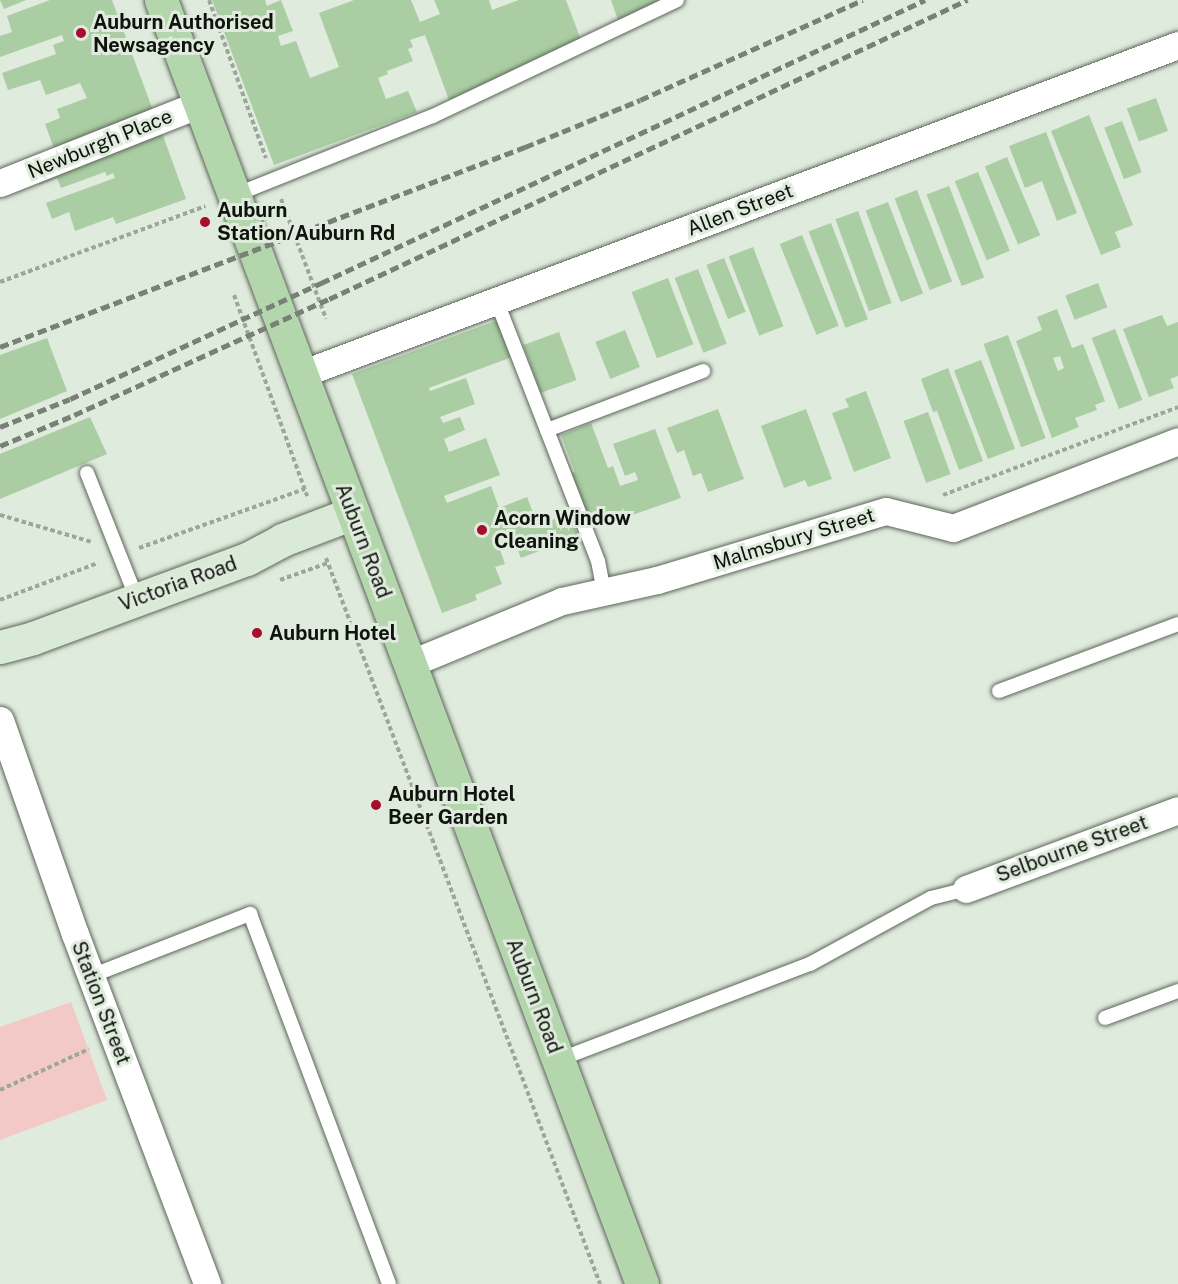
<!DOCTYPE html>
<style>
body{margin:0}
#map{position:relative;width:1178px;height:1284px;overflow:hidden;background:#dfebdc;font-family:"Public Sans",sans-serif}
div>[style]{position:absolute}
[style*='--x']{left:calc(var(--x)*1px);top:calc(var(--y)*1px);width:calc(var(--w)*1px);rotate:calc(var(--a)*1deg)}
.green>*{inset:0;background:#f2c9c7}
.building>*{inset:0;background:#aacda3;transform-origin:0 0}
.path>*{height:4px;margin-top:-2px;transform-origin:0;background:repeating-linear-gradient(90deg,#9da69b 0 4.5px,transparent 0 7.5px)}
.roads{filter:drop-shadow(0 0 2px #5c665a) drop-shadow(0 0 2px #5c665a)}
.lane>*{height:14px;margin:-7px;padding:0 7px;transform-origin:7px;border-radius:7px;background:#fff}
.street>*{height:27px;margin:-13.5px;padding:0 13.5px;transform-origin:13.5px;border-radius:13.5px;background:#fff}
.secondary>*{height:33px;margin:-16.5px;padding:0 16.5px;transform-origin:16.5px;border-radius:16.5px;background:#d9ead6}
.primary>*{height:33px;margin:-16.5px;padding:0 16.5px;transform-origin:16.5px;border-radius:16.5px;background:#b3d6ac}
.rail>*{height:4.5px;margin-top:-2.25px;transform-origin:0;background:repeating-linear-gradient(90deg,#798177 0 9px,transparent 0 13.5px)}
.dots>*{width:16px;height:16px;translate:-50% -50%;box-sizing:border-box;border:3px solid #dfebdc;border-radius:50%}
span{translate:-50% -50%;white-space:nowrap;text-align:center;line-height:1.15;-webkit-text-stroke:6px #dfebdc;paint-order:stroke}
.poi-label{font-size:20px;color:#0f130e;font-weight:700}
.left{translate:0 -50%;text-align:left}
.street-label{font-size:20px;color:#0f130e}
</style>
<div id="map">
<div class="green">
<i style="clip-path:polygon(71px 1002px,107px 1100px,0 1140px,0 1027px)"></i>
</div>
<div class="building">
<i style="clip-path:polygon(0 0,26px 0,4px 9px)"></i>
<i style="clip-path:polygon(50px 0,112px 0,154px 113px,55px 151px,45px 124px,60px 118px,57px 109px,87px 98px,80px 83px,46px 95px,40px 80px,8px 90px,2px 73px,56px 54px,53px 45px,64px 41px,62px 35px,0 57px,0 36px,12px 32px,7px 16px)"></i>
<i style="clip-path:polygon(212px 0,265px 0,267px 6px,281px 0,293px 31px,278px 36px,281px 46px,296px 41px,310px 78px,339px 67px,319px 13px,354px 0,411px 0,420px 22px,440px 14px,434px 0,489px 0,492px 10px,519px 0,566px 0,581px 40px,449px 100px,425px 35px,410px 40px,413px 47px,408px 49px,413px 61px,387px 71px,388px 74px,378px 78px,386px 99px,408px 91px,417px 112px,274px 165px)"></i>
<i style="clip-path:polygon(611px 0,665px 0,619px 23px)"></i>
<i style="left:1156px;top:98px;width:35px;height:31px;rotate:70deg"></i>
<i style="clip-path:polygon(1089px 115px,1133px 225px,1115px 232px,1121px 247px,1101px 255px,1051px 131px)"></i>
<i style="left:1122px;top:121px;width:55px;height:19px;rotate:69deg"></i>
<i style="clip-path:polygon(161px 130px,186px 199px,116px 224px,113px 217px,75px 231px,69px 212px,52px 219px,46px 203px,115px 178px,113px 173px,107px 176px,105px 172px,61px 188px,57px 178px,39px 185px,36px 177px)"></i>
<i style="clip-path:polygon(1046px 132px,1077px 213px,1057px 221px,1042px 181px,1025px 188px,1009px 146px)"></i>
<i style="left:1007px;top:157px;width:85px;height:24px;rotate:67deg"></i>
<i style="left:978px;top:172px;width:85px;height:25px;rotate:68deg"></i>
<i style="left:949px;top:186px;width:98px;height:24px;rotate:69deg"></i>
<i style="left:917px;top:190px;width:98px;height:24px;rotate:69deg"></i>
<i style="left:888px;top:202px;width:98px;height:24px;rotate:69deg"></i>
<i style="left:858px;top:211px;width:98px;height:24px;rotate:70deg"></i>
<i style="left:831px;top:223px;width:103px;height:24px;rotate:69deg"></i>
<i style="left:802px;top:235px;width:98px;height:24px;rotate:68deg"></i>
<i style="left:753px;top:247px;width:85px;height:26px;rotate:69deg"></i>
<i style="left:724px;top:258px;width:58px;height:19px;rotate:68deg"></i>
<i style="left:698px;top:269px;width:80px;height:25px;rotate:69deg"></i>
<i style="left:668px;top:278px;width:71px;height:39px;rotate:69deg"></i>
<i style="left:1098px;top:283px;width:26px;height:35px;rotate:69deg"></i>
<i style="clip-path:polygon(evenodd,1057px 309px,1072px 348px,1083px 344px,1105px 401px,1095px 405px,1097px 410px,1075px 418px,1079px 427px,1052px 438px,1016px 341px,1042px 330px,1037px 317px,1057px 309px,1060px 356px,1064px 368px,1058px 371px,1053px 358px,1060px 356px)"></i>
<i style="clip-path:polygon(1162px 315px,1167px 326px,1178px 322px,1178px 376px,1170px 379px,1174px 388px,1149px 397px,1123px 329px)"></i>
<i style="clip-path:polygon(498px 320px,512px 357px,429px 388px,430px 391px,466px 378px,475px 404px,440px 417px,443px 423px,460px 417px,465px 430px,444px 439px,449px 452px,486px 438px,500px 475px,444px 496px,447px 503px,491px 486px,499px 508px,527px 497px,538px 525px,570px 513px,578px 536px,521px 558px,512px 535px,497px 541px,505px 564px,495px 567px,502px 584px,475px 595px,477px 600px,442px 613px,352px 374px)"></i>
<i style="left:1115px;top:329px;width:76px;height:25px;rotate:69deg"></i>
<i style="left:625px;top:330px;width:40px;height:32px;rotate:68deg"></i>
<i style="left:559px;top:332px;width:51px;height:38px;rotate:70deg"></i>
<i style="left:1008px;top:335px;width:110px;height:26px;rotate:70deg"></i>
<i style="clip-path:polygon(47px 338px,67px 391px,0 419px,0 355px)"></i>
<i style="left:981px;top:360px;width:95px;height:29px;rotate:69deg"></i>
<i style="clip-path:polygon(948px 368px,983px 461px,959px 470px,937px 411px,933px 412px,921px 379px)"></i>
<i style="clip-path:polygon(866px 391px,891px 458px,854px 472px,832px 413px,849px 407px,845px 399px)"></i>
<i style="clip-path:polygon(718px 409px,744px 479px,708px 492px,701px 473px,693px 476px,684px 450px,677px 453px,667px 428px)"></i>
<i style="clip-path:polygon(806px 409px,832px 479px,808px 487px,805px 480px,784px 488px,761px 426px)"></i>
<i style="left:928px;top:412px;width:66px;height:26px;rotate:70deg"></i>
<i style="clip-path:polygon(90px 417px,107px 454px,0 499px,0 454px)"></i>
<i style="clip-path:polygon(591px 423px,608px 468px,613px 466px,620px 486px,638px 480px,635px 472px,625px 476px,613px 444px,655px 429px,681px 498px,592px 529px,571px 473px,575px 472px,561px 435px)"></i>
</div>
<div class="path">
<i style="--x:209;--y:0;--w:168;--a:70.2"></i>
<i style="--x:281;--y:199;--w:128;--a:69.4"></i>
<i style="--x:0;--y:282;--w:219;--a:-20.3"></i>
<i style="--x:234;--y:295;--w:214;--a:70"></i>
<i style="--x:943;--y:495;--w:251;--a:-20.5"></i>
<i style="--x:0;--y:515;--w:96;--a:16.4"></i>
<i style="--x:139;--y:548;--w:176;--a:-19.6"></i>
<i style="--x:326;--y:558;--w:776;--a:69.32"></i>
<i style="--x:280;--y:580;--w:51;--a:-19.5"></i>
<i style="--x:0;--y:600;--w:105;--a:-20.7"></i>
<i style="--x:0;--y:1090;--w:98;--a:-24.7"></i>
</div>
<div class="roads">
<div class="lane">
<i style="--x:235;--y:195;--w:213;--a:-21.8"></i>
<i style="--x:433;--y:116;--w:270;--a:-25.4"></i>
<i style="--x:497;--y:302;--w:278;--a:68.7"></i>
<i style="--x:598;--y:561;--w:32;--a:79"></i>
<i style="--x:547;--y:430;--w:167;--a:-20.7"></i>
<i style="--x:87;--y:473;--w:136;--a:68.4"></i>
<i style="--x:999;--y:691;--w:191;--a:-20.5"></i>
<i style="--x:91;--y:976;--w:171;--a:-21.3"></i>
<i style="--x:250;--y:914;--w:395;--a:69.4"></i>
<i style="--x:1105;--y:1018;--w:78;--a:-20.3"></i>
<i style="--x:558;--y:1060;--w:270;--a:-20.9"></i>
<i style="--x:810;--y:964;--w:138;--a:-28.6"></i>
<i style="--x:931;--y:898;--w:36;--a:-14"></i>
</div>
<div class="street">
<i style="--x:0;--y:183;--w:215;--a:-21.6"></i>
<i style="--x:301;--y:374;--w:937;--a:-20.56"></i>
<i style="--x:409;--y:664;--w:165;--a:-22.4"></i>
<i style="--x:562;--y:601;--w:97;--a:-12.5"></i>
<i style="--x:657;--y:580;--w:239;--a:-16.8"></i>
<i style="--x:886;--y:511;--w:69;--a:14.2"></i>
<i style="--x:953;--y:528;--w:241;--a:-21.1"></i>
<i style="--x:0;--y:720;--w:227;--a:70.7"></i>
<i style="--x:75;--y:934;--w:374;--a:69.3"></i>
<i style="--x:966;--y:889;--w:226;--a:-20.4"></i>
</div>
<div class="secondary">
<i style="--x:0;--y:647;--w:34;--a:-15"></i>
<i style="--x:33;--y:638;--w:228;--a:-20.3"></i>
<i style="--x:247;--y:559;--w:40;--a:-28"></i>
<i style="--x:282;--y:540;--w:76;--a:-20.8"></i>
</div>
<div class="primary">
<i style="--x:161;--y:0;--w:1371;--a:69.46"></i>
</div>
</div>
<div class="rail">
<i style="--x:0;--y:347;--w:562;--a:-20.85"></i>
<i style="--x:525;--y:147;--w:124;--a:-22.2"></i>
<i style="--x:640;--y:100;--w:244;--a:-24.2"></i>
<i style="--x:0;--y:427;--w:75;--a:-21.8"></i>
<i style="--x:70;--y:399;--w:277;--a:-24.8"></i>
<i style="--x:321;--y:283;--w:667;--a:-25.11"></i>
<i style="--x:0;--y:446;--w:80;--a:-22.7"></i>
<i style="--x:74;--y:415;--w:280;--a:-24.5"></i>
<i style="--x:329;--y:299;--w:705;--a:-25.11"></i>
</div>
<div class="dots">
<i style="left:81px;top:33px;background:#a70e2b"></i>
<i style="left:205px;top:222px;background:#a70e2b"></i>
<i style="left:482px;top:530px;background:#a70e2b"></i>
<i style="left:257px;top:633px;background:#a70e2b"></i>
<i style="left:376px;top:805px;background:#a70e2b"></i>
</div>
<div class="poi-label">
<span class="left" style="left:93px;top:34px">Auburn Authorised<br>Newsagency</span>
<span class="left" style="left:217px;top:222px">Auburn<br>Station/Auburn Rd</span>
<span class="left" style="left:494px;top:530px">Acorn Window<br>Cleaning</span>
<span class="left" style="left:269px;top:633px">Auburn Hotel</span>
<span class="left" style="left:388px;top:806px">Auburn Hotel<br>Beer Garden</span>
</div>
<div class="street-label">
<span style="left:100px;top:144px;rotate:-22deg">Newburgh Place</span>
<span style="left:740px;top:210px;rotate:-21deg">Allen Street</span>
<span style="left:794px;top:539px;rotate:-17deg">Malmsbury Street</span>
<span style="left:363px;top:541px;rotate:69deg">Auburn Road</span>
<span style="left:178px;top:584px;rotate:-20deg">Victoria Road</span>
<span style="left:1072px;top:849px;rotate:-20deg">Selbourne Street</span>
<span style="left:534px;top:996px;rotate:69deg">Auburn Road</span>
<span style="left:101px;top:1003px;rotate:69deg">Station Street</span>
</div>
</div>
